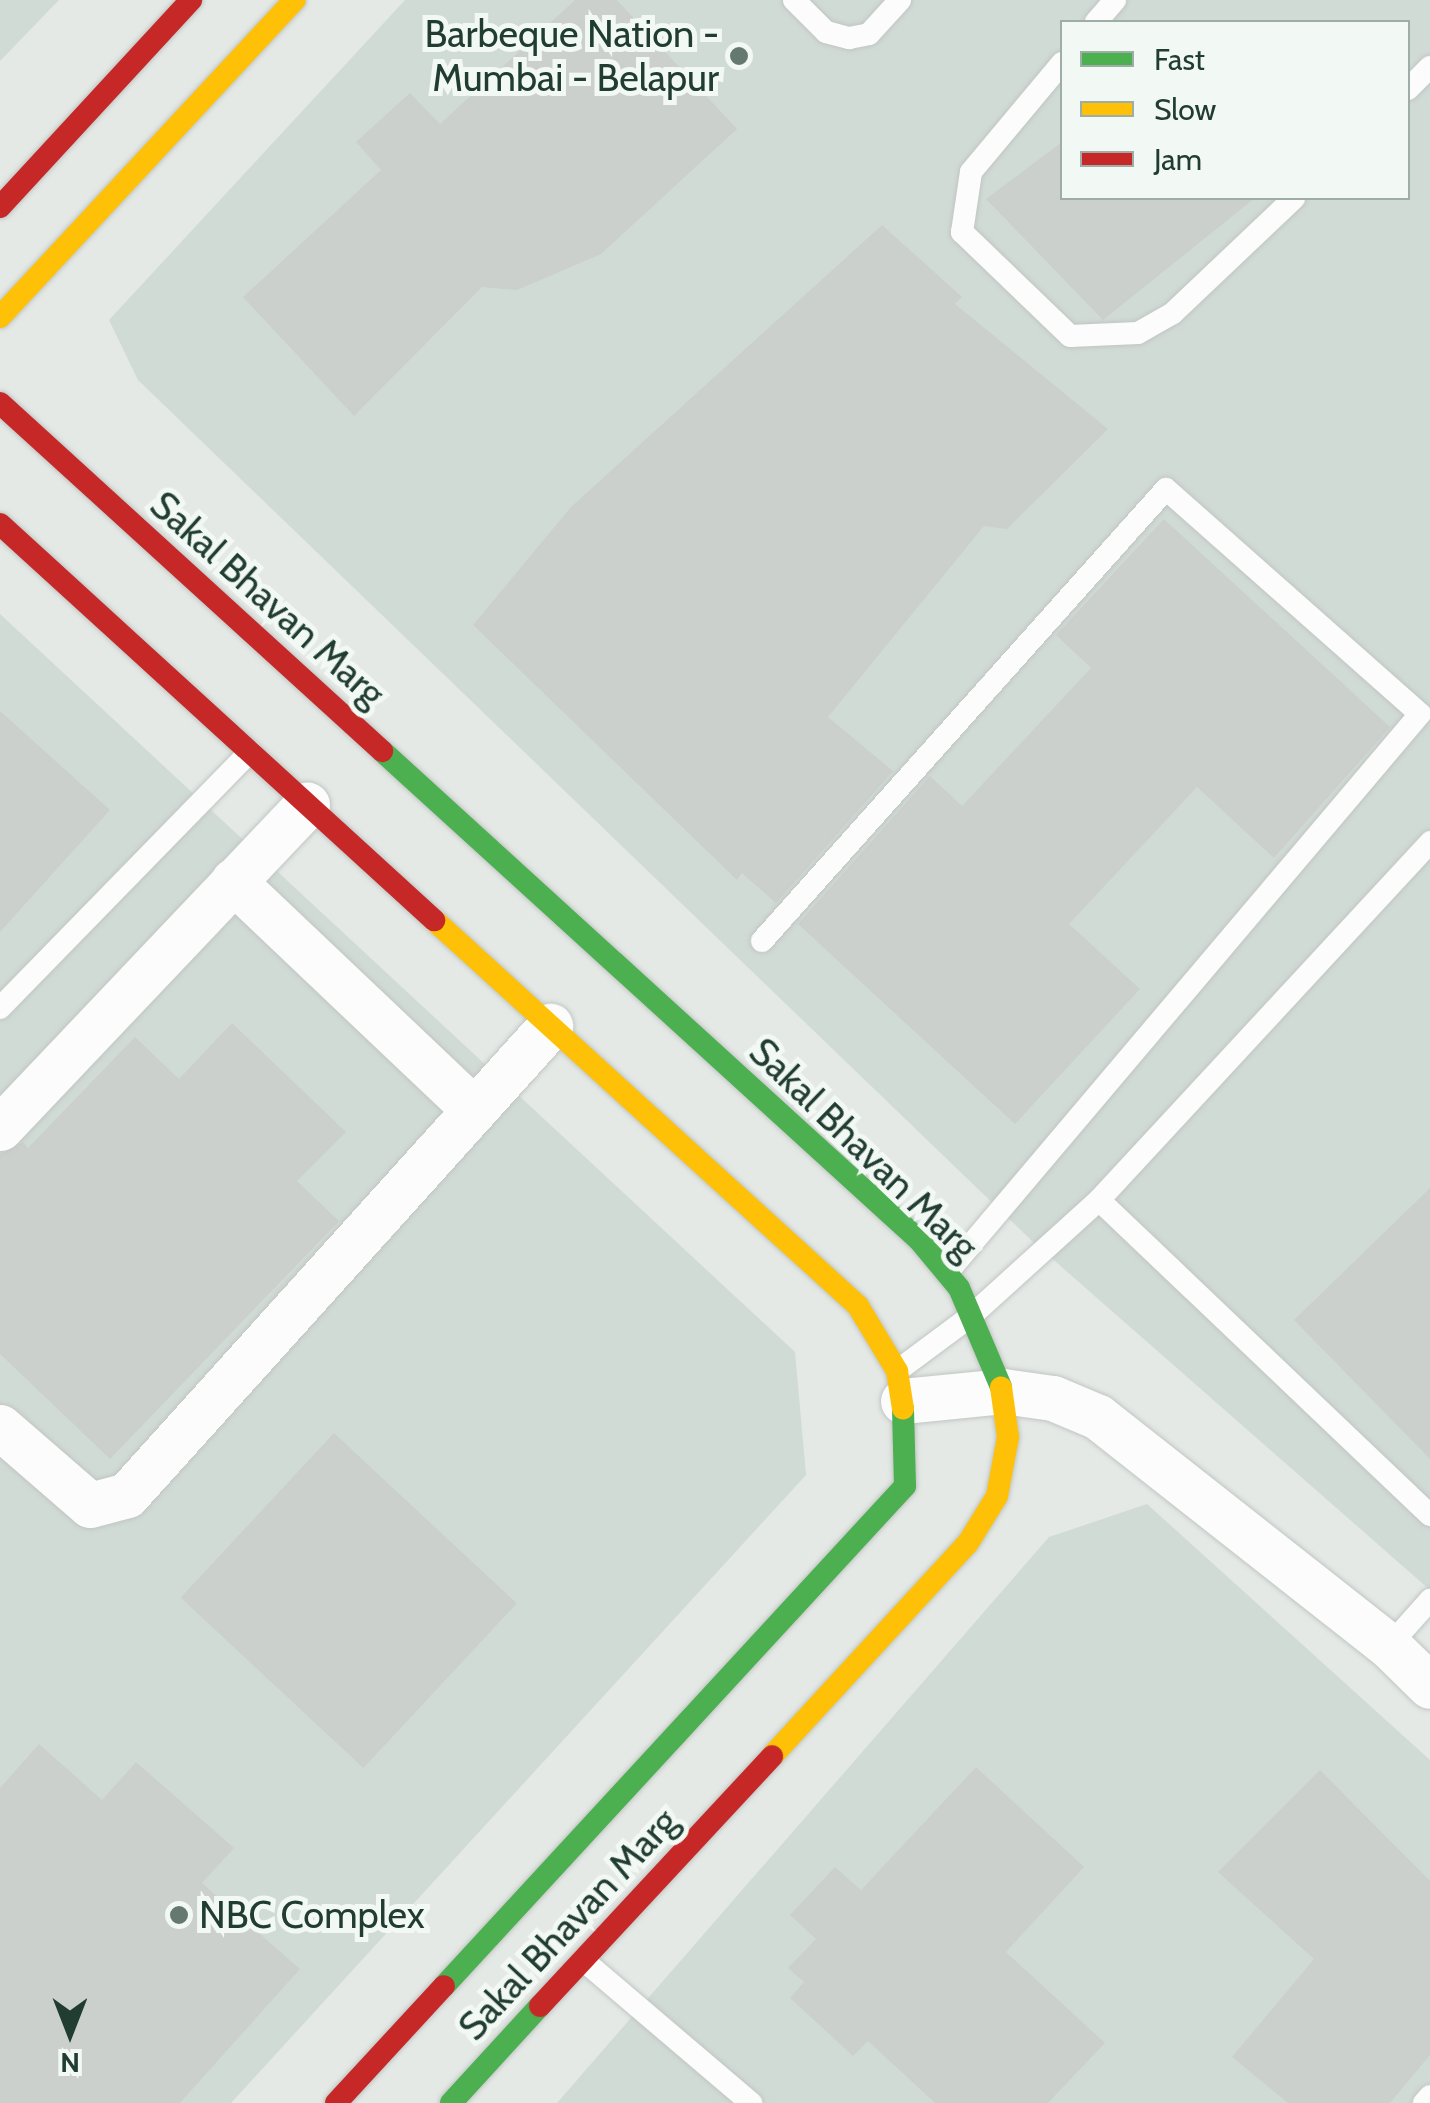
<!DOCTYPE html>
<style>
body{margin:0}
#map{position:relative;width:1430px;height:2103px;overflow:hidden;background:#e4e9e6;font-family:Cabin,sans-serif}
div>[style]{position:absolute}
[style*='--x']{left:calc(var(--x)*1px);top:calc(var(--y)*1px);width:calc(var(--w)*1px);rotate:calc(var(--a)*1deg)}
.built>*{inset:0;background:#d1dbd5}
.building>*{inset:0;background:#cbd0cd;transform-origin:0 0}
.roads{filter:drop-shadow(0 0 2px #c1c6c3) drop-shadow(0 0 2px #c1c6c3)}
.lane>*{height:22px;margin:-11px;padding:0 11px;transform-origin:11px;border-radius:11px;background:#fbfcfb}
.street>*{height:45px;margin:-22.5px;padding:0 22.5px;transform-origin:22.5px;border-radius:22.5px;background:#fbfcfb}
.fast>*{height:22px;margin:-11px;padding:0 11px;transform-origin:11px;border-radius:11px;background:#4caf50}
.slow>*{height:22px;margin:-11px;padding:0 11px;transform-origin:11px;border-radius:11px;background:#ffc107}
.jam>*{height:22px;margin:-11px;padding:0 11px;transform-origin:11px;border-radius:11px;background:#c62828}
.dots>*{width:28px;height:28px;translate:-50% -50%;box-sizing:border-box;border:5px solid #f2f8f4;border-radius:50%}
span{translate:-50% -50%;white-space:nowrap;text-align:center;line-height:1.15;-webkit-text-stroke:10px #f2f8f4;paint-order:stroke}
.poi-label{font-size:38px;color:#213d31}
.right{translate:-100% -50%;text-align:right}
.left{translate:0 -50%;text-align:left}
.street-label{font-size:38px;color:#213d31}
.legend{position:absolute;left:1060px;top:20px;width:350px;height:180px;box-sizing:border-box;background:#f2f8f4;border:2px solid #9eada6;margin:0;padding:12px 18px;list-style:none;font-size:30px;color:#213d31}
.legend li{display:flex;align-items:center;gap:20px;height:50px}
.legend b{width:50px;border:2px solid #9eada6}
.north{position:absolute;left:20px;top:1983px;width:100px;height:100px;-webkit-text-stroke:8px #f2f8f4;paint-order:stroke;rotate:180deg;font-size:28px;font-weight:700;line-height:40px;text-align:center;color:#213d31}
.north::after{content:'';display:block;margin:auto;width:35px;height:45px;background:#213d31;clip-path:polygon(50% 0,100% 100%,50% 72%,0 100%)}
</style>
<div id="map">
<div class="built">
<i style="clip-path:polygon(0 0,59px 0,0 61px)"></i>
<i style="clip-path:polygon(evenodd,405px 0,1430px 0,1430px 1590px,1032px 1241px,138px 380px,109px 320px,405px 0,1062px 22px,1408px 22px,1408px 198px,1062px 198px,1062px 22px)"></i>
<i style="clip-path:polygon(0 614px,795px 1352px,806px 1475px,231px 2103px,0 2103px)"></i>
<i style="clip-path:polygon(1147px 1504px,1430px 1760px,1430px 2103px,557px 2103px,1049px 1537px)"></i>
</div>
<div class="building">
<i style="clip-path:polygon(575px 0,617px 0,737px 129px,601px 254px,517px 290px,482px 287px,354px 416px,243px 297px,381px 170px,356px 142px,410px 93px,440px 124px)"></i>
<i style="clip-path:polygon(1062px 142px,1062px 198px,1255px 198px,1103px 320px,986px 199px)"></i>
<i style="clip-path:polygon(882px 225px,962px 297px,955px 304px,1108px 429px,1007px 529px,984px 526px,828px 717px,893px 771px,776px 903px,742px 873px,737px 880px,473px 625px,571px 507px)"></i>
<i style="clip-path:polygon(1164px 519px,1390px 727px,1274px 858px,1197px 787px,1069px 924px,1140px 989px,1015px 1124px,798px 924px,930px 776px,962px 806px,1091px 668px,1056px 635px)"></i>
<i style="clip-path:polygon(0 711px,110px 810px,0 932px)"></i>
<i style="clip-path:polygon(232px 1023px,346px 1132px,297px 1181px,339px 1221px,110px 1459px,0 1354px,0 1154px,23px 1142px,28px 1148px,135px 1037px,179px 1079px)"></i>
<i style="clip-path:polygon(1430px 1188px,1430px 1459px,1294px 1320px)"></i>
<i style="left:334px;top:1433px;width:250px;height:225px;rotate:43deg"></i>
<i style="clip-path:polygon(39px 1744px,102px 1800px,136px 1762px,234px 1848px,202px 1883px,300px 1969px,180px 2103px,0 2103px,0 1788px)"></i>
<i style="clip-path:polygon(976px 1767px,1084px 1867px,1006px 1952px,1105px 2043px,1048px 2103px,935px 2103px,868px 2041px,853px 2056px,790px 1998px,804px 1982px,788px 1968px,816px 1939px,790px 1915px,835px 1867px,861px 1890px)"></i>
<i style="clip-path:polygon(1320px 1770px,1430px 1881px,1430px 2055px,1390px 2103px,1288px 2103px,1232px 2057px,1314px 1959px,1218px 1872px)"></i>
</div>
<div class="roads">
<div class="lane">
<i style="--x:794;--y:0;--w:45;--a:45"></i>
<i style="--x:826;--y:32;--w:24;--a:15"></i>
<i style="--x:849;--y:38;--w:20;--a:-11"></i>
<i style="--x:869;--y:34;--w:46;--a:-47.6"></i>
<i style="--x:1096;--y:22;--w:29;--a:-49"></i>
<i style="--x:1062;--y:63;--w:142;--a:129.9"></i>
<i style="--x:971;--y:172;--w:61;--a:98.5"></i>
<i style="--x:962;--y:232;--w:150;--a:43.9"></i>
<i style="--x:1070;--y:336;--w:68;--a:-2.5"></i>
<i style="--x:1138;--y:333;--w:40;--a:-29.7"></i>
<i style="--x:1173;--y:313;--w:167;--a:-43.5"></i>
<i style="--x:1408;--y:89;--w:31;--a:-45"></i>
<i style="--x:762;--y:941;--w:606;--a:-48.21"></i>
<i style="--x:1166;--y:489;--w:339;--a:41.5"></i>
<i style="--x:1420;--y:714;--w:732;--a:130.24"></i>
<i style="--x:0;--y:1008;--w:358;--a:-45.7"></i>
<i style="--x:1099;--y:1200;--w:457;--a:43.6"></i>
<i style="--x:897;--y:1371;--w:92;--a:-36.6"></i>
<i style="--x:971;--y:1316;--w:173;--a:-42.2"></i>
<i style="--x:1099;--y:1200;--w:488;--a:-47.2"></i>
<i style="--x:1389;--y:1646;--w:62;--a:-48.3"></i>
<i style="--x:583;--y:1960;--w:221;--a:40.4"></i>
<i style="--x:1424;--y:2103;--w:9;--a:-49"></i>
</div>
<div class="street">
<i style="--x:233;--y:881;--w:332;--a:43.5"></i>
<i style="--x:0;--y:1128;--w:446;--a:-46.5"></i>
<i style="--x:903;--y:1401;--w:100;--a:-5.7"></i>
<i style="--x:1003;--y:1391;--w:50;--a:8"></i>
<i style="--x:1053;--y:1398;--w:49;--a:22.9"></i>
<i style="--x:1098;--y:1417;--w:370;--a:38.2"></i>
<i style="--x:1389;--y:1646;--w:57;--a:44.3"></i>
<i style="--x:0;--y:1427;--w:119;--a:40.9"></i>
<i style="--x:90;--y:1505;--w:38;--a:-15"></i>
<i style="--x:127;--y:1495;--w:632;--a:-47.95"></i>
</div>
<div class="fast">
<i style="--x:382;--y:751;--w:726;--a:42.32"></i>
<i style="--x:919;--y:1240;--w:62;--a:50.2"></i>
<i style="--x:959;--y:1288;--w:108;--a:67"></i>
<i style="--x:444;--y:1986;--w:680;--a:-47.32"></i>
<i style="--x:905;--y:1486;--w:77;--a:-91.5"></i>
<i style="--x:451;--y:2103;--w:132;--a:-47.5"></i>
</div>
<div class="slow">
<i style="--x:0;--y:317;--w:433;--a:-47.1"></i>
<i style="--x:434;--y:920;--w:573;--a:42.31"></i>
<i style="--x:858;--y:1306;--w:76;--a:59"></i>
<i style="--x:897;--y:1371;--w:38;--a:81"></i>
<i style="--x:772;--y:1756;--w:289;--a:-47.4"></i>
<i style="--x:968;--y:1543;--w:55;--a:-58.3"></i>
<i style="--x:997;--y:1496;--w:60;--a:-79.4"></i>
<i style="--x:1008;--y:1437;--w:50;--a:-98"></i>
</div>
<div class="jam">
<i style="--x:0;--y:207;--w:282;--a:-47.3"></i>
<i style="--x:0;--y:403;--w:517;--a:42.33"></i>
<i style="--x:0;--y:524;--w:588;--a:42.38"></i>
<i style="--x:540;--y:2006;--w:341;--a:-47.1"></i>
<i style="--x:336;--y:2103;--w:159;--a:-47.3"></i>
</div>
</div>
<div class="dots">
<i style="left:739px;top:56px;background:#657970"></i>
<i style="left:179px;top:1915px;background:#657970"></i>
</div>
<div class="poi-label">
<span class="right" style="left:719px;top:56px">Barbeque Nation -<br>Mumbai - Belapur</span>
<span class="left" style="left:199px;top:1915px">NBC Complex</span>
</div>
<div class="street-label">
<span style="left:268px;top:599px;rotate:42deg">Sakal Bhavan Marg</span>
<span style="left:864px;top:1149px;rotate:44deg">Sakal Bhavan Marg</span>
<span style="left:568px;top:1924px;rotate:-47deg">Sakal Bhavan Marg</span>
</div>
<ul class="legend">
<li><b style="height:12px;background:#4caf50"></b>Fast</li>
<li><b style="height:12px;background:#ffc107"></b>Slow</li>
<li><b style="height:12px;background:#c62828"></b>Jam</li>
</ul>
<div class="north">N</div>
</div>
